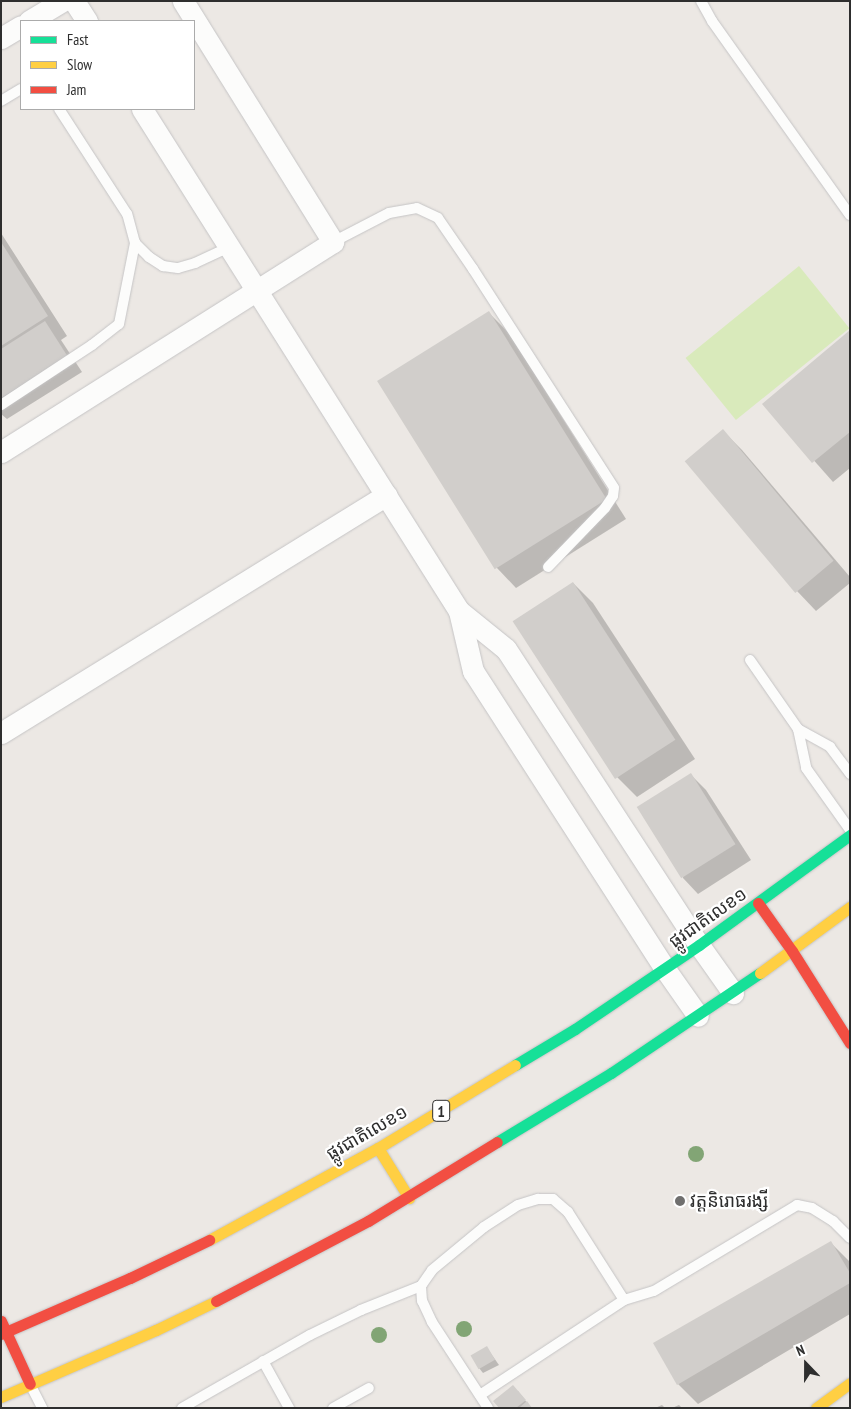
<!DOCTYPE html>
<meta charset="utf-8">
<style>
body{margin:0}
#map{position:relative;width:851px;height:1409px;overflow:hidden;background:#ece8e4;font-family:"PT Sans Narrow","Noto Sans Khmer",sans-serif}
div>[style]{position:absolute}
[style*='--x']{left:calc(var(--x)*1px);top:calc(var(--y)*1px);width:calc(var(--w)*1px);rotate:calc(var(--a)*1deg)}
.pitch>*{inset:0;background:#d9eabb;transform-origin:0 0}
.shadow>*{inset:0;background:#0003}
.building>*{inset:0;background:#d1cecb;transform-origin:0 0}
.roads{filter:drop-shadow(0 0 1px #c5c4c5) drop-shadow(0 0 1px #c5c4c5)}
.lane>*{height:10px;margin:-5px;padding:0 5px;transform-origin:5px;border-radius:5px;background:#fcfcfb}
.street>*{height:21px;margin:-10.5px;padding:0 10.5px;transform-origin:10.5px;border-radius:10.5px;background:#fcfcfb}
.fast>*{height:11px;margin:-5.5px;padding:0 5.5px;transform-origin:5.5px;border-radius:5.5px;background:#16e098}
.slow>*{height:11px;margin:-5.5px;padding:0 5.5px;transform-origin:5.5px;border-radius:5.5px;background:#ffcf43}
.jam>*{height:11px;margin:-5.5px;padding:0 5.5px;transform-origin:5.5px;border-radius:5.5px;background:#f24e42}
.trees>*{width:16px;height:16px;margin:-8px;border-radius:50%;background:#82a575}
.dots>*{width:14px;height:14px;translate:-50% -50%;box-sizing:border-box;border:2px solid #fff;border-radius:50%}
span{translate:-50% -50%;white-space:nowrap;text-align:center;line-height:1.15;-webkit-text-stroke:4.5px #fff;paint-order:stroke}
.shield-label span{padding:1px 4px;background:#fff;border:1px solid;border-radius:4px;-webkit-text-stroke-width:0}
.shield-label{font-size:16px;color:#2e2e2e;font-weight:700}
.street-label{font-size:18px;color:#2e2e2e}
.poi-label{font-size:18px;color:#2e2e2e}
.left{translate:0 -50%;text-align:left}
.frame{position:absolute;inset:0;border:2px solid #2e2e2e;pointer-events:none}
.legend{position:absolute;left:20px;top:20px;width:175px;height:90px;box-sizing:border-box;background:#fff;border:1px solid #ababab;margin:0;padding:6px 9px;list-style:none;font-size:15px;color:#2e2e2e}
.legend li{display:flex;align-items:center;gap:10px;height:25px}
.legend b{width:25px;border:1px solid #ababab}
.north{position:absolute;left:781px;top:1339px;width:50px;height:50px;-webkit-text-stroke:4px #fff;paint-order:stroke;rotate:338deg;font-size:14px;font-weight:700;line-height:20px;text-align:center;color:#2e2e2e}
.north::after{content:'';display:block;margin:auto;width:18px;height:22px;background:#2e2e2e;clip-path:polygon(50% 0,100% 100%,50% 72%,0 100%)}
</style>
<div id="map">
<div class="pitch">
<i style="left:799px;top:266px;width:80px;height:146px;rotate:51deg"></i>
</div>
<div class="shadow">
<i style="clip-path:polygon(1px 233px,67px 336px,61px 340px,82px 372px,7px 419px,1px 414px)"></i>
<i style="clip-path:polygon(489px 313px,509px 333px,626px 519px,516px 588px,497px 568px)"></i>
<i style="clip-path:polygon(850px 332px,850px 468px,833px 482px,764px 404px)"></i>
<i style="clip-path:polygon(722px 430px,742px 450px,850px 577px,850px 583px,816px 611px,797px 591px)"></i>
<i style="clip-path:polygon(573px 583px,593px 603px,695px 759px,637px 797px,617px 777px,515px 621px)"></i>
<i style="clip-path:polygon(691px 775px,706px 790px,751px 860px,698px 894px,683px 878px)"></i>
<i style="clip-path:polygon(831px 1243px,850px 1262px,850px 1314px,698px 1404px,678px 1384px)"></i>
<i style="clip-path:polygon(487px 1348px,499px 1365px,483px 1373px,479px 1368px)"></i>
<i style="clip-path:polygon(518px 1391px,531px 1408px,501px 1408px)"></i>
<i style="clip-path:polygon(662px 1405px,665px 1408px,655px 1408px)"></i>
<i style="clip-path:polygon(679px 1405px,682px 1408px,672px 1408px)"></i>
</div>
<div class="building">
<i style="clip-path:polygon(1px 242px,48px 316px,1px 346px)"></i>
<i style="left:489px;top:311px;width:222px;height:132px;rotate:58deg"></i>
<i style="clip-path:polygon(45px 321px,68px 357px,1px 398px,1px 349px)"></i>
<i style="clip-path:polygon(850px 330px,850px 432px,812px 463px,762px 404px)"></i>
<i style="left:723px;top:429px;width:172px;height:50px;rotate:50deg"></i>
<i style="left:573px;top:582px;width:188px;height:72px;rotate:57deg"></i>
<i style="left:691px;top:773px;width:84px;height:64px;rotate:58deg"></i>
<i style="clip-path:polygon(831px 1241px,850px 1273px,850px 1283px,677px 1385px,653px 1343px)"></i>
<i style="left:487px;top:1346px;width:16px;height:19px;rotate:60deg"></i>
<i style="clip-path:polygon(513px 1385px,526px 1400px,516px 1408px,499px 1408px,493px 1401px)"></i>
<i style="clip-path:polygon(527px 1401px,532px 1408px,519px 1408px)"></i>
</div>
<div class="roads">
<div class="lane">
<i style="--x:701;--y:1;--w:23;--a:61"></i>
<i style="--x:712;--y:21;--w:238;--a:54.6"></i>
<i style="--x:1;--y:101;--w:23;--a:-31"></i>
<i style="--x:333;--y:242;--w:63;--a:-27.4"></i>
<i style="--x:389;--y:213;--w:28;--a:-10"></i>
<i style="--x:417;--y:208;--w:23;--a:25"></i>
<i style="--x:438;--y:218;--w:62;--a:55.5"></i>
<i style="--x:473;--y:269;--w:260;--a:57.2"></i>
<i style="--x:614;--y:488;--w:8;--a:97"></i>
<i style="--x:613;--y:496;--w:14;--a:124"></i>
<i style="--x:605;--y:508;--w:82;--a:134"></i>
<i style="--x:135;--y:243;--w:20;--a:45"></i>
<i style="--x:149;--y:257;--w:17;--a:33"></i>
<i style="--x:163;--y:266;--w:15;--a:8"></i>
<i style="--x:178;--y:268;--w:18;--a:-16"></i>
<i style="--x:195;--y:263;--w:38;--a:-25"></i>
<i style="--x:1;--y:405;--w:109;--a:-33.4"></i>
<i style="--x:92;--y:345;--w:34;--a:-38"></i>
<i style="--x:119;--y:324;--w:83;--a:-78.8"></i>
<i style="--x:135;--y:243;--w:30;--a:-105"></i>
<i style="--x:127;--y:214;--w:125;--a:-122.9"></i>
<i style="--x:750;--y:660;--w:84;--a:55.2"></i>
<i style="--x:798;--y:729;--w:40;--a:78"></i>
<i style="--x:806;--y:768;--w:76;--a:54.6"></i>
<i style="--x:798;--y:729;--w:37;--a:29"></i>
<i style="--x:830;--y:747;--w:34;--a:53"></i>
<i style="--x:263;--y:1361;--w:54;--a:61"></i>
<i style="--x:31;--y:1386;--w:25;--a:63"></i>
<i style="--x:480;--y:1395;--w:173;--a:-33.4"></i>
<i style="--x:624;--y:1300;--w:31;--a:-17"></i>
<i style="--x:654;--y:1291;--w:167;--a:-31"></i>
<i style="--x:797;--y:1205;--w:15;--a:11"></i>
<i style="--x:812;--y:1208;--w:25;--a:32"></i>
<i style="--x:833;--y:1221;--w:24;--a:45"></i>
<i style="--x:182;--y:1408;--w:147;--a:-29.7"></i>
<i style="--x:310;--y:1335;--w:57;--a:-26.1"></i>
<i style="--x:361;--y:1310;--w:65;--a:-21.8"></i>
<i style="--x:333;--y:1408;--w:41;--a:-29.1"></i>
<i style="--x:488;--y:1408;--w:103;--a:-123.1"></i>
<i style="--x:432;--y:1322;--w:23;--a:-115"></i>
<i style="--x:422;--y:1301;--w:15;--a:-94"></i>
<i style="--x:421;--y:1286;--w:19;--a:-55"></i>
<i style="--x:432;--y:1270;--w:67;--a:-39.6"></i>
<i style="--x:484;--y:1227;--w:40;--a:-32.9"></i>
<i style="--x:518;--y:1205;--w:21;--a:-17"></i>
<i style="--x:538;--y:1199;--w:15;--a:0"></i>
<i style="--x:553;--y:1199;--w:20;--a:41"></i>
<i style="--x:568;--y:1212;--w:104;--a:57.5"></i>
</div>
<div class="street">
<i style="--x:74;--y:1;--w:24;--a:57"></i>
<i style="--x:29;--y:21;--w:39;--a:-31"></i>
<i style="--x:1;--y:38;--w:23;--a:-31"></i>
<i style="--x:142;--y:109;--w:594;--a:57.73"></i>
<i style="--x:459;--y:611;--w:60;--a:39"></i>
<i style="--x:506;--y:649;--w:353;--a:56.9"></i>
<i style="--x:699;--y:945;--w:59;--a:54.7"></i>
<i style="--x:1;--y:452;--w:393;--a:-32.3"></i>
<i style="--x:333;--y:242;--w:284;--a:-121.9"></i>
<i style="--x:459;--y:611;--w:62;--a:76.9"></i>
<i style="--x:473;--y:671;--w:354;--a:57.2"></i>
<i style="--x:665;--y:969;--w:57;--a:54.9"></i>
<i style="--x:1;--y:733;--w:453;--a:-31.7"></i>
</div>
<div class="fast">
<i style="--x:515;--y:1065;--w:70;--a:-31"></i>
<i style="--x:575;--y:1029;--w:150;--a:-34.1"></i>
<i style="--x:699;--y:945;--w:187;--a:-36.1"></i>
<i style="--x:497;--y:1142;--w:133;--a:-31.2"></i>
<i style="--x:611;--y:1073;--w:179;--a:-33.9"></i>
</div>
<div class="slow">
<i style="--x:760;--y:973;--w:112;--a:-36.3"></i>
<i style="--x:378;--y:1148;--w:59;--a:58.2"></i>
<i style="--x:209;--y:1240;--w:192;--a:-28.6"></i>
<i style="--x:378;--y:1148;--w:160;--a:-31.2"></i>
<i style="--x:1;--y:1397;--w:169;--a:-23.4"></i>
<i style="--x:156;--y:1330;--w:67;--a:-25.8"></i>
<i style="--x:816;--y:1408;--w:42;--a:-36.3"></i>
</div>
<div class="jam">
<i style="--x:758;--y:903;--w:59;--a:54.7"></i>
<i style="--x:792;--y:951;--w:109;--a:57.8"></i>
<i style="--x:216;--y:1301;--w:172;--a:-27.8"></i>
<i style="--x:368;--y:1221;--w:151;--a:-31.5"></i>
<i style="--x:1;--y:1321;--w:69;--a:65.3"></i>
<i style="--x:1;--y:1334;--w:141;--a:-23.5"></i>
<i style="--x:130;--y:1278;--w:88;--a:-25.7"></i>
</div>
</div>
<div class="trees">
<i style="left:696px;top:1154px"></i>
<i style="left:464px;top:1329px"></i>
<i style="left:379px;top:1335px"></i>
</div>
<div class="dots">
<i style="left:680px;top:1201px;background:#706f6e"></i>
</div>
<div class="shield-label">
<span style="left:441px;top:1111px">1</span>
</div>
<div class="street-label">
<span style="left:708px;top:918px;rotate:-35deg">ផ្លូវជាតិលេខ១</span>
<span style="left:367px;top:1133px;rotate:-30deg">ផ្លូវជាតិលេខ១</span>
</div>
<div class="poi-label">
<span class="left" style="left:690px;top:1201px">វត្តនិរោធរង្សី</span>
</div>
<div class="frame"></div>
<ul class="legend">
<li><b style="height:6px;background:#16e098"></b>Fast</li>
<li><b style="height:6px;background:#ffcf43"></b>Slow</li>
<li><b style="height:6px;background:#f24e42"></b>Jam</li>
</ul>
<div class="north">N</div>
</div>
